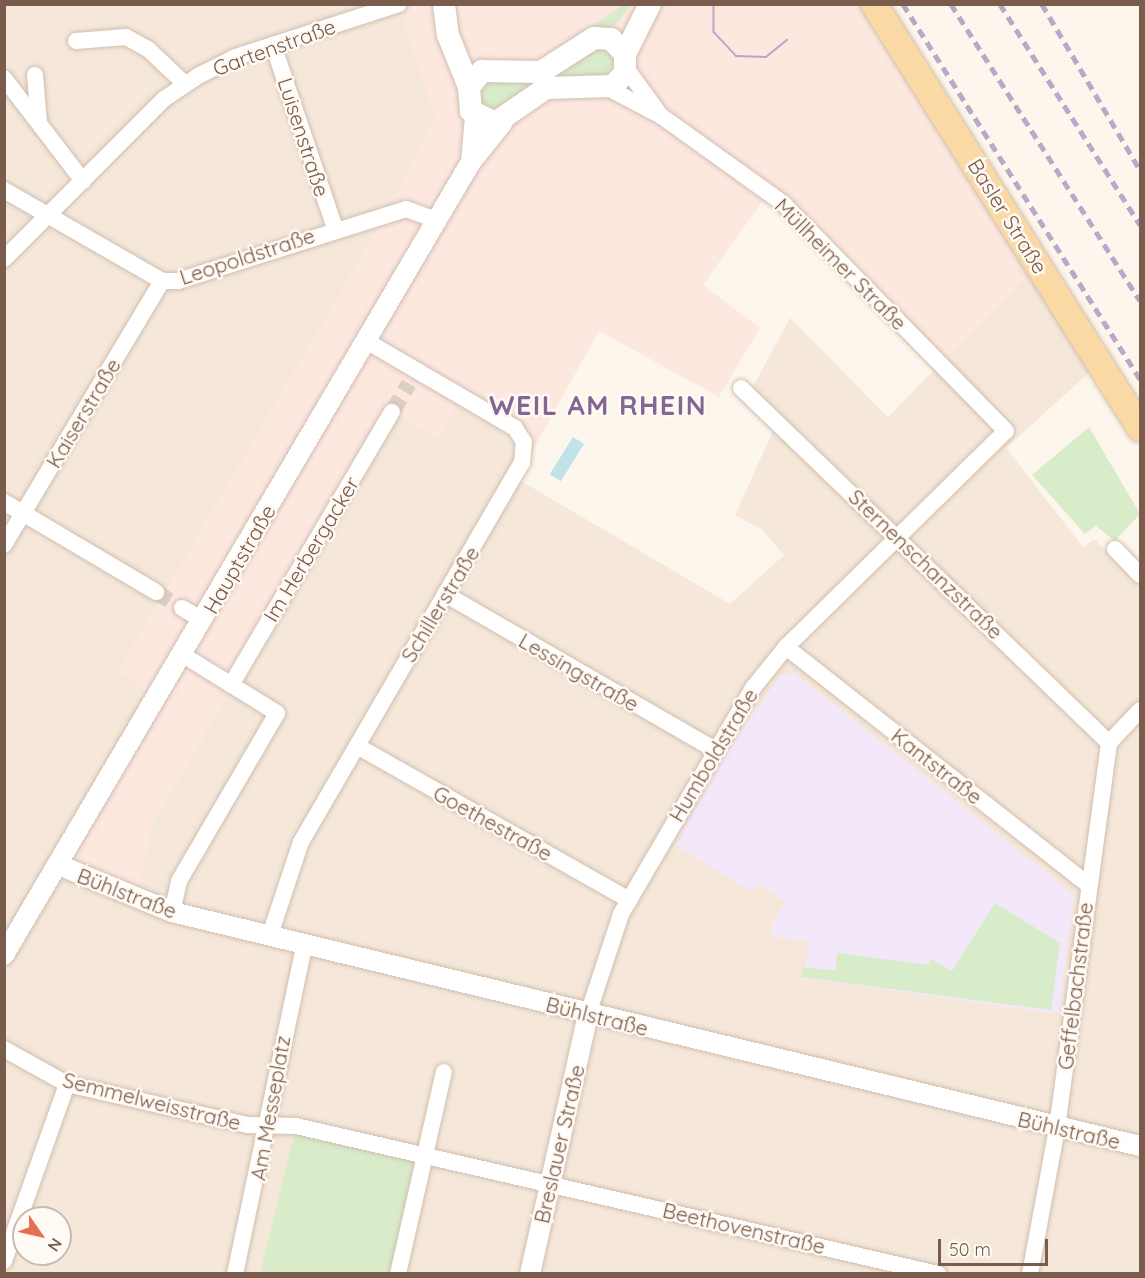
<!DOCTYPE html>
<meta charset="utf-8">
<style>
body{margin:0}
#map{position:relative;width:1145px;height:1278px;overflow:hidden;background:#fdf6ec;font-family:Quicksand,sans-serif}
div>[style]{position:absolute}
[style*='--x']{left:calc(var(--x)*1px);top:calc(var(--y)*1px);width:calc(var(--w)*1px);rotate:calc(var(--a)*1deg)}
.residential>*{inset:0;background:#f5e8da}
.commercial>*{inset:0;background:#fde8e0}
.education>*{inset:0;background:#f3e8fa}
.green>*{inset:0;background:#d8ecc9}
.water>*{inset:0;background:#bfe3e8;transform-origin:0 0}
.minor-tunnel>*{height:16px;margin-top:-8px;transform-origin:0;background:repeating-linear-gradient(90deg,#dcd0c4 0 16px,transparent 0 24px)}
.roads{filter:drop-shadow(0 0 2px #d1beb0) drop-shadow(0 0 2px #d1beb0)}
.minor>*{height:16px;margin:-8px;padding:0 8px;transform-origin:8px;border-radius:8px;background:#fff}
.tertiary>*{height:20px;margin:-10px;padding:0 10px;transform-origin:10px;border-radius:10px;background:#fff}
.secondary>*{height:22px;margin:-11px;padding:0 11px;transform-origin:11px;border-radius:11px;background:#fff}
.primary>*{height:26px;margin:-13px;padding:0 13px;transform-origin:13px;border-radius:13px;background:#fbd9a5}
.tram>*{height:1.5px;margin:-0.75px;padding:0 0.75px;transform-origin:0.75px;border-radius:0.75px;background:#b9a8c9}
.rail>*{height:4.5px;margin-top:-2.25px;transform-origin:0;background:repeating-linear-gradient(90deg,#b9a8c9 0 9px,transparent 0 15px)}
span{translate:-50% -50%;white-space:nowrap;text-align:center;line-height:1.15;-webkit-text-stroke:5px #fffaf3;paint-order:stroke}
.street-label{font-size:21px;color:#7a5c4d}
.district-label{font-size:27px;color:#846695;font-weight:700;letter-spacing:1.5px}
.frame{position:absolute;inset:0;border:6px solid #7a5c4d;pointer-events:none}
.north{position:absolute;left:12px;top:1206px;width:60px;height:60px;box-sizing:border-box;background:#fffaf3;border:2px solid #cabbb1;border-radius:50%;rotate:124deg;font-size:16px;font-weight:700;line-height:24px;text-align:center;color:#7a5c4d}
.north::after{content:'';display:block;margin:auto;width:21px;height:27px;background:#e76f51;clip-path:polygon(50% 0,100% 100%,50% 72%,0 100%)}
.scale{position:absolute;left:938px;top:1239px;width:110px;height:27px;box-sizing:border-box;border:3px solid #7a5c4d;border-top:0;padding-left:8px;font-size:18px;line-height:21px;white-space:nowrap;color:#7a5c4d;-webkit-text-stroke:4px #fffaf3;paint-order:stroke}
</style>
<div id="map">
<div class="residential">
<i style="clip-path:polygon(evenodd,5px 5px,447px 5px,467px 127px,343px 339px,512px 438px,521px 481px,730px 604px,784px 555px,762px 530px,735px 515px,773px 431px,744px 403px,790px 318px,888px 417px,1033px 269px,1091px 371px,1006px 448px,1083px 547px,1094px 539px,1140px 584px,1140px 1273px,5px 1274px,5px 5px,24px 1218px,60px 1218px,60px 1254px,24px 1254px,24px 1218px)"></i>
</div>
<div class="commercial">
<i style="clip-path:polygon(411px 4px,864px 5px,1033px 269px,940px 364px,769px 192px,703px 285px,760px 328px,719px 397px,599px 331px,533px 450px,457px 406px,437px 439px,392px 412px,151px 827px,137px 901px,59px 865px,155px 700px,119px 670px,390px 208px,435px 118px,400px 8px)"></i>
</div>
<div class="education">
<i style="clip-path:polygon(782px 674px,795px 674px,1074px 895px,1059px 1014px,803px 978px,809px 942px,774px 937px,770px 928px,786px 902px,758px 884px,752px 892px,676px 845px,727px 750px)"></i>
</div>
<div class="green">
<i style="clip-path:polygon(623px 5px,631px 5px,617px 23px,544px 59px)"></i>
<i style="clip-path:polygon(602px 48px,616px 61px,605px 77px,501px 109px,482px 106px,479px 89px,486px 82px)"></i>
<i style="clip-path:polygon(1089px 427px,1140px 514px,1115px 541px,1096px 526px,1085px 534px,1032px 475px)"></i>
<i style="clip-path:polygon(995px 903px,1060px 943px,1051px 1010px,802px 977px,803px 967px,835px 970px,837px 953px,929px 965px,931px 959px,952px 971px)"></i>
<i style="clip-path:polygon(296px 1126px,425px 1155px,398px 1273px,260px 1274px)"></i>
</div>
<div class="water">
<i style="left:573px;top:437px;width:13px;height:44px;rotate:32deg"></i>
</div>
<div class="minor-tunnel">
<i style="--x:392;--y:412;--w:33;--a:-59"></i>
<i style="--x:156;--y:592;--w:31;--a:32"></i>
</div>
<div class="roads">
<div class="minor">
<i style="--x:76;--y:41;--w:50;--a:-4.6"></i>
<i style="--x:126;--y:37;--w:25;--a:29"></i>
<i style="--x:148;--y:49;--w:51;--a:43.4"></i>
<i style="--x:273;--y:45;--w:193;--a:71.3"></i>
<i style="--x:626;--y:68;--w:58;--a:54.1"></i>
<i style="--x:35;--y:75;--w:48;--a:85.2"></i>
<i style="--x:4;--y:78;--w:130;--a:52.5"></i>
<i style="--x:4;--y:190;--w:182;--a:29.9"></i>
<i style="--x:162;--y:281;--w:16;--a:0"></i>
<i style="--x:178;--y:281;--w:239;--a:-17.5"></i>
<i style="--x:406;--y:209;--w:32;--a:20"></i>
<i style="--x:4;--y:259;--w:226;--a:-45"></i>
<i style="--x:164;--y:99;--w:41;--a:-34.1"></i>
<i style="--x:198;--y:76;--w:42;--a:-26.6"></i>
<i style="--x:236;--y:57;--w:171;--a:-18"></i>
<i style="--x:741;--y:388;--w:511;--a:43.97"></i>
<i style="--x:4;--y:502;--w:177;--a:30.6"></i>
<i style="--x:4;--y:545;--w:308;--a:-59.1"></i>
<i style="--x:1115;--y:549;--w:36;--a:46"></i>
<i style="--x:445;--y:594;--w:310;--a:30"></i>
<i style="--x:182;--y:608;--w:24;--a:30"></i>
<i style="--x:786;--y:647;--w:385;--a:38.2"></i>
<i style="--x:231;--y:685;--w:317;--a:-59.5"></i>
<i style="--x:357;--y:746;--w:313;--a:29.5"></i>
<i style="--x:172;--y:912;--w:32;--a:-77"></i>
<i style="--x:179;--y:881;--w:194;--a:-59.7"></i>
<i style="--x:277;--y:713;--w:110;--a:-148.3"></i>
<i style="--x:270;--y:935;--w:98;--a:-71.6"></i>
<i style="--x:301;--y:842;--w:439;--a:-59.8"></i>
<i style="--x:522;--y:463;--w:21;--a:-85"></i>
<i style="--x:524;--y:442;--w:17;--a:-123"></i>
<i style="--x:515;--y:428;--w:173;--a:-149.7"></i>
<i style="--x:588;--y:1014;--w:105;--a:-71.7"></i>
<i style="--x:621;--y:914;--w:262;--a:-59.7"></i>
<i style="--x:753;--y:688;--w:53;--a:-51.2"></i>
<i style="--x:786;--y:647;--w:308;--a:-44.5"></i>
<i style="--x:1006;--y:431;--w:318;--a:-134.4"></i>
<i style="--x:784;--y:204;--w:151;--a:-144.4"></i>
<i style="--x:661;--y:116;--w:60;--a:-152.2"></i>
<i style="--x:4;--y:1049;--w:72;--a:29.1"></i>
<i style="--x:67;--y:1084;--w:185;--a:12.8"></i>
<i style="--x:247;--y:1125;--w:49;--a:1.2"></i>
<i style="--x:296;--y:1126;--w:659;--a:12.98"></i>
<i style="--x:4;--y:1261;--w:188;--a:-70.4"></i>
<i style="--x:235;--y:1274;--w:338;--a:-78.1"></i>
<i style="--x:398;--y:1274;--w:207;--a:-77.2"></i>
<i style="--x:1030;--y:1274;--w:148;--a:-79.5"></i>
<i style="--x:1057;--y:1128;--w:388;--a:-82.3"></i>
<i style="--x:1109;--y:743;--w:45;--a:-46.8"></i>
</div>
<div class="tertiary">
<i style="--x:471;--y:162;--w:46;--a:-85"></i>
<i style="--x:59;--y:865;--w:122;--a:22.6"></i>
<i style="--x:172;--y:912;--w:996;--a:13.59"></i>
<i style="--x:4;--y:955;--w:920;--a:-59.51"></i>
<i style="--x:471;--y:162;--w:51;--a:-51.3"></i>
<i style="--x:530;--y:1274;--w:266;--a:-77.4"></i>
</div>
<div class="secondary">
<i style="--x:444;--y:4;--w:31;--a:83"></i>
<i style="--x:448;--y:35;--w:56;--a:68"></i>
<i style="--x:594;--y:38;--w:17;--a:3"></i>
<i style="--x:611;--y:39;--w:21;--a:47"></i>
<i style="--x:625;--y:54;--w:19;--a:90"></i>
<i style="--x:625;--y:73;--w:18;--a:133"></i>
<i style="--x:613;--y:86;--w:67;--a:178.3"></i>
<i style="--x:546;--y:88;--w:62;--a:145.5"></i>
<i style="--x:495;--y:123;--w:27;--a:-153"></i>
<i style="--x:471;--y:111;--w:24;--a:-95"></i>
<i style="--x:469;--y:87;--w:21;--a:-51"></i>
<i style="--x:482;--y:71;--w:59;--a:1"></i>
<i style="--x:541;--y:72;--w:63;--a:-32.7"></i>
<i style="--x:625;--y:54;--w:56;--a:-63.4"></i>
</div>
<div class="primary">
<i style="--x:874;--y:4;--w:501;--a:57.9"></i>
</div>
</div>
<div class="tram">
<i style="--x:714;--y:4;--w:28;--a:90"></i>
<i style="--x:714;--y:32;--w:33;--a:47"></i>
<i style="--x:736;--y:56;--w:30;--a:2"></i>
<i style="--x:766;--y:57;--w:27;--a:-39"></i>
</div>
<div class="rail">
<i style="--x:903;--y:4;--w:444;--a:57.7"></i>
<i style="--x:951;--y:4;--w:352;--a:57.5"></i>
<i style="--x:1000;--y:4;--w:262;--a:57.6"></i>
<i style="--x:1042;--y:4;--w:193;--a:59.4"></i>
</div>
<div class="street-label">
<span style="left:274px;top:47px;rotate:-20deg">Gartenstraße</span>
<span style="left:304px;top:137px;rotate:72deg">Luisenstraße</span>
<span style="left:1008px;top:216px;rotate:58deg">Basler Straße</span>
<span style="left:247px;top:256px;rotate:-18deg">Leopoldstraße</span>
<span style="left:841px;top:264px;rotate:45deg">Müllheimer Straße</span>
<span style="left:83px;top:413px;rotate:-59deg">Kaiserstraße</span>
<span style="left:311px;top:549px;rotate:-59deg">Im Herbergacker</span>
<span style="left:239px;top:559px;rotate:-60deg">Hauptstraße</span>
<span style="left:926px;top:564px;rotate:44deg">Sternenschanzstraße</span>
<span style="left:440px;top:604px;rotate:-59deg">Schillerstraße</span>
<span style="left:579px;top:672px;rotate:30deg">Lessingstraße</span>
<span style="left:713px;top:755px;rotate:-59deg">Humboldstraße</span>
<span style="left:937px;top:766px;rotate:38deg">Kantstraße</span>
<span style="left:493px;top:823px;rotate:29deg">Goethestraße</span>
<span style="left:127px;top:893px;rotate:21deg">Bühlstraße</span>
<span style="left:1075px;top:986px;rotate:-83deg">Geffelbachstraße</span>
<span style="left:597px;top:1016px;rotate:14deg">Bühlstraße</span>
<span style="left:152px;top:1101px;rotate:14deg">Semmelweisstraße</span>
<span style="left:270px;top:1108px;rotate:-80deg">Am Messeplatz</span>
<span style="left:1069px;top:1130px;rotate:13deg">Bühlstraße</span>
<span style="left:559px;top:1144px;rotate:-77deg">Breslauer Straße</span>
<span style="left:744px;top:1228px;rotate:13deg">Beethovenstraße</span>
</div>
<div class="district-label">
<span style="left:598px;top:406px">WEIL AM RHEIN</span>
</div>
<div class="frame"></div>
<div class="north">N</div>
<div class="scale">50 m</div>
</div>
